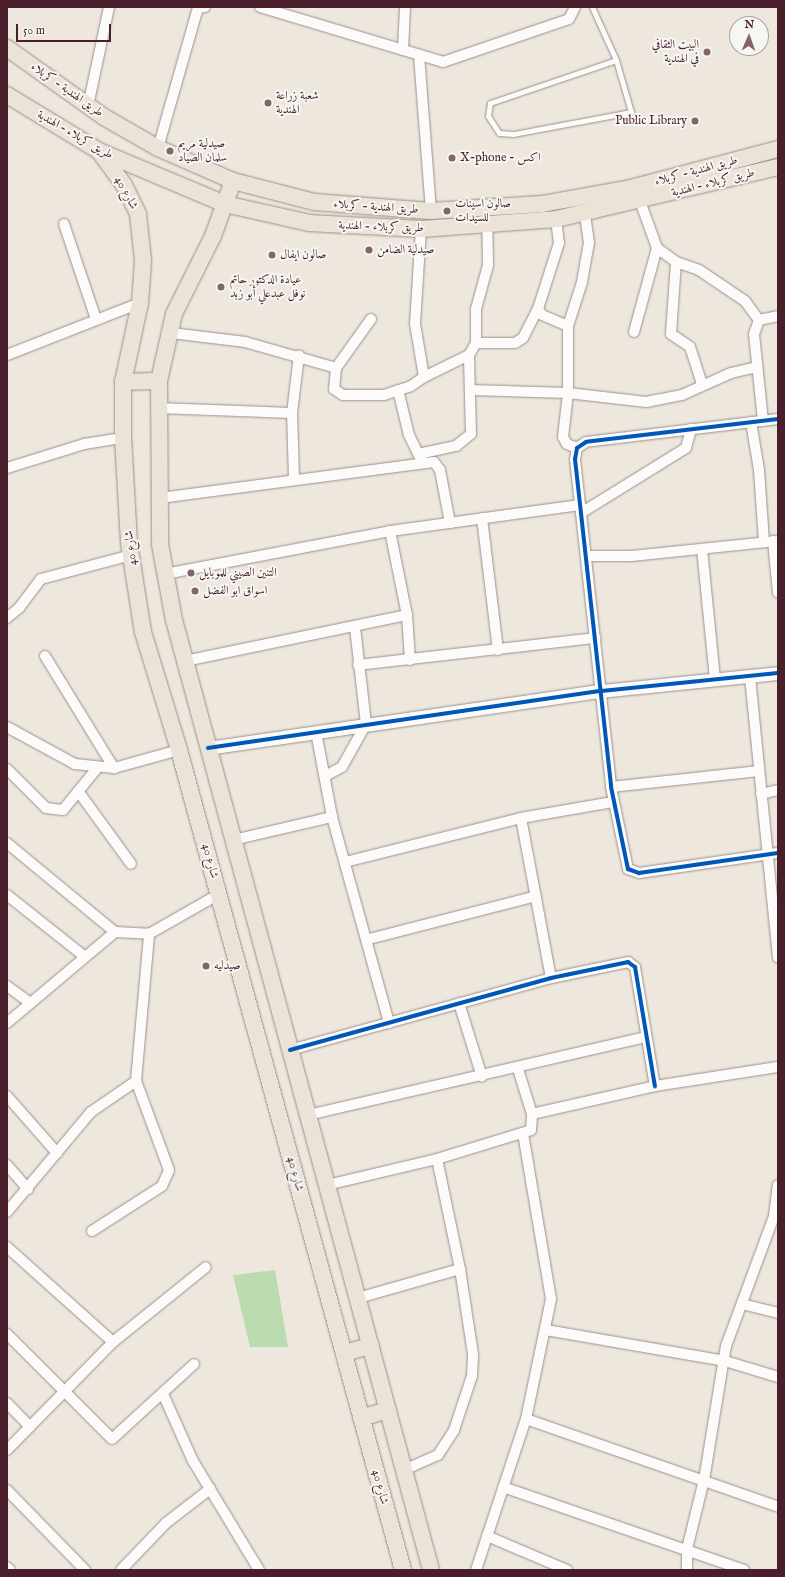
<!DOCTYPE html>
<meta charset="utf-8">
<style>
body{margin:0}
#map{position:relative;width:785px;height:1577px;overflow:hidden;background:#ede7dd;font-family:"IM FELL English",Amiri,serif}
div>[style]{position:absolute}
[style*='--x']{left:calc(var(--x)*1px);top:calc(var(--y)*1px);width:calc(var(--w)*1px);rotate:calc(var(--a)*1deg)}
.green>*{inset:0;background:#badcb0}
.roads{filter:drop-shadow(0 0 1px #9a908d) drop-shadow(0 0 1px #9a908d)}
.service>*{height:5px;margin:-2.5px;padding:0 2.5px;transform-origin:2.5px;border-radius:2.5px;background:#fcfbfa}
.minor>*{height:10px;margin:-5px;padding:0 5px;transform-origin:5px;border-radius:5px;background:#fcfbfa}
.tertiary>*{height:13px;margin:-6.5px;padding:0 6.5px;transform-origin:6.5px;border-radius:6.5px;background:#fcfbfa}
.primary>*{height:16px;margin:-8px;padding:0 8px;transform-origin:8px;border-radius:8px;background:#ebe3d8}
.cycleway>*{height:4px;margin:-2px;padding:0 2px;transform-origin:2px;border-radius:2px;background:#0057b8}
.dots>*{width:11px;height:11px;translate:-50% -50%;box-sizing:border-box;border:2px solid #f6f6f2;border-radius:50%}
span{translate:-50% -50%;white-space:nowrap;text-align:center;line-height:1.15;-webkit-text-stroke:4px #f6f6f2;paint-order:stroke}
.poi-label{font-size:12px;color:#4a1f2b}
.right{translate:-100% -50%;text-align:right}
.left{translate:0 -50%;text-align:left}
.street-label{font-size:12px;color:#4a1f2b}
.frame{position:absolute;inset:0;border:8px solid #4a1f2b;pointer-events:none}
.north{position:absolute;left:729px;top:16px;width:40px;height:40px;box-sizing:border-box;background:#f6f6f2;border:1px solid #b1a0a2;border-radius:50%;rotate:2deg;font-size:11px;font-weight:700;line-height:16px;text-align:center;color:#4a1f2b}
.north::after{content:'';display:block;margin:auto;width:14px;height:18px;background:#836569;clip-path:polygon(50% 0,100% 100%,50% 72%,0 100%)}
.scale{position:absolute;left:16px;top:24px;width:95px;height:18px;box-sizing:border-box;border:2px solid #4a1f2b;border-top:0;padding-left:5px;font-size:12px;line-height:14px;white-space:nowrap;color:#4a1f2b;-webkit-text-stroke:3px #f6f6f2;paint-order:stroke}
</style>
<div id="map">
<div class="green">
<i style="clip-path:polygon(275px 1270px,288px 1347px,250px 1347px,233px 1275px)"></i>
</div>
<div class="roads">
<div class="service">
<i style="--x:592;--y:7;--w:58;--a:65.6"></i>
<i style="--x:616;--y:60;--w:54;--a:73.9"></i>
<i style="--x:631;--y:112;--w:119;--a:169.4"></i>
<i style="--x:514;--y:134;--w:15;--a:-176"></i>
<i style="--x:499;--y:133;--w:20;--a:-123"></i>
<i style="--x:488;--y:116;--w:13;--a:-81"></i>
<i style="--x:490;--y:103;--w:133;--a:-18.8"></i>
</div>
<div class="minor">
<i style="--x:260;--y:7;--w:191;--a:16.7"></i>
<i style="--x:443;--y:62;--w:133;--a:-18.8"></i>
<i style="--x:569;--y:19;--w:13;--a:-63"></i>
<i style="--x:403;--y:50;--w:43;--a:-87.3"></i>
<i style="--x:419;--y:55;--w:156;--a:85.6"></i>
<i style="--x:88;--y:106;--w:101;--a:-78"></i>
<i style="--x:158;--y:148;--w:146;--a:-74.1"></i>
<i style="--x:198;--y:8;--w:7;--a:-8"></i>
<i style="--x:640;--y:201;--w:50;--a:70.1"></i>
<i style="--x:657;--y:248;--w:24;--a:36"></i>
<i style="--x:676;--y:262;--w:24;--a:19"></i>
<i style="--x:699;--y:270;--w:55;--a:34"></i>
<i style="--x:745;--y:301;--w:24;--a:54"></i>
<i style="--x:556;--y:219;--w:24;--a:83"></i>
<i style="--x:559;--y:243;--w:69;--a:107.7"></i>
<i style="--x:538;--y:309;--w:7;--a:56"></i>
<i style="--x:542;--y:315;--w:28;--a:23"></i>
<i style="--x:64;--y:224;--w:100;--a:71.4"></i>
<i style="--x:676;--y:262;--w:72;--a:94"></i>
<i style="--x:671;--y:334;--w:23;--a:34"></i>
<i style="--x:690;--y:347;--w:39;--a:72"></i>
<i style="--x:371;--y:319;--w:60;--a:125.5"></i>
<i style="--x:336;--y:368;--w:21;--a:95"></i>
<i style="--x:334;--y:389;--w:11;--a:34"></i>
<i style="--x:343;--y:395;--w:41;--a:0"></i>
<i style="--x:384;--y:395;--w:28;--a:-18"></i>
<i style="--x:411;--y:386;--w:16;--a:-35"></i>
<i style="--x:424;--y:377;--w:54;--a:-99.6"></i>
<i style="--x:415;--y:324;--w:95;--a:-86.4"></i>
<i style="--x:634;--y:332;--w:87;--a:-74.7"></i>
<i style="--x:171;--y:333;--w:75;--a:6.9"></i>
<i style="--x:245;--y:342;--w:95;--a:15.9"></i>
<i style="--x:476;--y:343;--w:39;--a:0"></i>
<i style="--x:515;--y:343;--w:9;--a:-32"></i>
<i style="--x:523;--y:338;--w:33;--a:-63"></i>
<i style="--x:7;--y:355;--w:143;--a:-21.4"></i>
<i style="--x:424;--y:377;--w:50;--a:-26.1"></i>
<i style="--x:398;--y:390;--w:46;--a:76.3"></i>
<i style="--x:409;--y:435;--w:28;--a:64"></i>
<i style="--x:470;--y:390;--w:98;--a:1.8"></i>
<i style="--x:568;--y:393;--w:79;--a:6.6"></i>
<i style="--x:646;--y:402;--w:37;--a:-11"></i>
<i style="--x:682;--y:395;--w:54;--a:-24.2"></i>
<i style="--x:731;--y:373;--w:27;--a:-13"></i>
<i style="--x:158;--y:408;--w:134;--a:2.1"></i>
<i style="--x:778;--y:419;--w:193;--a:173.2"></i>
<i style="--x:586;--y:442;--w:11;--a:146"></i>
<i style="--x:577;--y:448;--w:11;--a:100"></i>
<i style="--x:575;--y:459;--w:330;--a:83.7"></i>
<i style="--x:611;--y:787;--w:84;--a:78.3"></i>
<i style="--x:628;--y:869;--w:12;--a:20"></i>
<i style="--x:639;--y:873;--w:140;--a:-8.2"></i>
<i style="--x:763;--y:421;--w:87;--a:-95.9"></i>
<i style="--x:754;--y:334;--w:15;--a:-70"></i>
<i style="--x:759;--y:320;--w:19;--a:-12"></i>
<i style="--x:751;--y:422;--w:49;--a:80.5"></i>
<i style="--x:759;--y:470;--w:72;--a:86"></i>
<i style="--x:577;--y:448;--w:11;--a:-158"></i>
<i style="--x:567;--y:444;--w:8;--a:-120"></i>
<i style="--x:563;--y:437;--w:44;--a:-83.5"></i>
<i style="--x:568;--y:393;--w:67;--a:-90"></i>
<i style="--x:568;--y:326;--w:46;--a:-72.3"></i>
<i style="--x:582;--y:282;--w:40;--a:-80"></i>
<i style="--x:589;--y:243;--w:30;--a:-98"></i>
<i style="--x:418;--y:454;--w:39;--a:-12"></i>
<i style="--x:456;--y:446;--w:19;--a:-39"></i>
<i style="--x:471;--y:434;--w:79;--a:-91.5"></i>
<i style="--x:469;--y:355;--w:14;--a:-60"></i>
<i style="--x:476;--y:343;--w:34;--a:-90"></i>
<i style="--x:476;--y:309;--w:46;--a:-74.7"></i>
<i style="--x:488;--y:265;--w:39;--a:-91"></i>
<i style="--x:7;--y:468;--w:81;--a:-17.3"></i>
<i style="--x:84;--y:444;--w:39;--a:-9"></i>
<i style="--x:294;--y:479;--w:66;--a:-91.7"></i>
<i style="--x:292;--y:413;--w:58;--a:-83.1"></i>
<i style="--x:160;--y:498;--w:276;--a:-7.5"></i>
<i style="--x:434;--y:462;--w:10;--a:53"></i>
<i style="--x:440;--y:470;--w:54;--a:79.3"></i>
<i style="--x:581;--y:513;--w:123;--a:-31.8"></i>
<i style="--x:686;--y:448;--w:20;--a:-75"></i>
<i style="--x:482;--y:518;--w:133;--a:83.1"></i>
<i style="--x:390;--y:531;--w:86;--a:78.6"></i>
<i style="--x:407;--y:615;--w:45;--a:86.2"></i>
<i style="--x:773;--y:541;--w:52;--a:84.5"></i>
<i style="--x:702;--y:549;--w:131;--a:84.3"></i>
<i style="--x:586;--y:556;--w:46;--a:0"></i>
<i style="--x:632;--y:556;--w:147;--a:-5.9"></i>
<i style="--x:165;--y:574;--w:229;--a:-10.8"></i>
<i style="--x:390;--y:531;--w:192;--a:-7.8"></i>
<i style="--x:7;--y:618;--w:16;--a:-40"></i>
<i style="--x:19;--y:608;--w:36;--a:-53"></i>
<i style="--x:41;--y:579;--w:93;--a:-14.9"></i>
<i style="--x:45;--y:656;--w:132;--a:58.4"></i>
<i style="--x:185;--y:661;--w:227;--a:-11.7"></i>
<i style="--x:358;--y:665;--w:239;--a:-6.5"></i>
<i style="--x:750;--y:677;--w:282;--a:84.3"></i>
<i style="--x:7;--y:727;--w:77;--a:28.6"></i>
<i style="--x:75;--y:764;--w:39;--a:6"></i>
<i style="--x:114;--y:768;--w:67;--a:-15.5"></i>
<i style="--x:316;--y:732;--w:86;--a:79.3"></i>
<i style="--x:332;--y:817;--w:214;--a:74.5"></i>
<i style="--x:7;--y:769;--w:55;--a:45"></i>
<i style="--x:46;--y:808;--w:17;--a:7"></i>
<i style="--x:63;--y:810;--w:55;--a:-50.9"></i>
<i style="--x:325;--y:776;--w:19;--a:-28"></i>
<i style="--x:342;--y:767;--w:49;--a:-60.8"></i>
<i style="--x:366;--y:724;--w:98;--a:-96.5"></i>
<i style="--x:611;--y:787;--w:149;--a:-6.2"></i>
<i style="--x:78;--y:791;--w:90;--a:54"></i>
<i style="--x:761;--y:794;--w:17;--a:-13"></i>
<i style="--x:521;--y:818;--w:163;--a:79.4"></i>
<i style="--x:233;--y:840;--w:102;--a:-13.1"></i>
<i style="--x:7;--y:843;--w:140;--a:39.5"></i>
<i style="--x:345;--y:862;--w:181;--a:-14"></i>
<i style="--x:521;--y:818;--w:93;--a:-9.9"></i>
<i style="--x:7;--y:895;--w:98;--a:38.4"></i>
<i style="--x:369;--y:939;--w:172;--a:-14.4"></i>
<i style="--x:7;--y:986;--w:29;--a:36"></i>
<i style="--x:459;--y:1003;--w:77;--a:72.7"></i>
<i style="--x:7;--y:1023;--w:141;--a:-40.1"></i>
<i style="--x:115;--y:932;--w:34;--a:3"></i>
<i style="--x:149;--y:934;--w:81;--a:-29.7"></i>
<i style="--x:290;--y:1050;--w:271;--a:-15.4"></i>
<i style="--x:551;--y:978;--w:79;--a:-11.7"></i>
<i style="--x:628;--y:962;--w:9;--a:36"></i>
<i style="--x:635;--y:967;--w:121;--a:80.5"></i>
<i style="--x:7;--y:1096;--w:76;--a:48.7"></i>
<i style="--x:532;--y:1114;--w:126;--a:-12.8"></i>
<i style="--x:655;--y:1086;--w:124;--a:-8.8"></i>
<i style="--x:308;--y:1115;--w:346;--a:-13"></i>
<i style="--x:7;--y:1165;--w:32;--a:49"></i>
<i style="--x:327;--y:1185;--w:113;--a:-13.3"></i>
<i style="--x:437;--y:1159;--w:98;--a:-17.1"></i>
<i style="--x:531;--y:1130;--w:16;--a:-86"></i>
<i style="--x:532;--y:1114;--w:47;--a:-107.3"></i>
<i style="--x:7;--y:1212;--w:131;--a:-50"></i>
<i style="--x:91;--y:1112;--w:55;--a:-34.6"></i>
<i style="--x:136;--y:1081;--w:148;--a:-84.9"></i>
<i style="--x:92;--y:1231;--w:83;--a:-32.7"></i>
<i style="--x:162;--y:1186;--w:17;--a:-66"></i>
<i style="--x:169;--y:1170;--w:95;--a:-110.3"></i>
<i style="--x:7;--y:1247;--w:142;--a:41.9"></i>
<i style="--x:113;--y:1342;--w:119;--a:-38.9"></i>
<i style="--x:358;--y:1298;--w:106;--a:-15.9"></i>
<i style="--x:742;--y:1304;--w:37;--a:14"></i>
<i style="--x:546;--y:1330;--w:182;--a:9.8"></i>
<i style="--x:725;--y:1361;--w:55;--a:16.8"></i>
<i style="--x:7;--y:1334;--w:148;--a:45"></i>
<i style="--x:112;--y:1439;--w:111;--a:-42.4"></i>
<i style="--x:163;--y:1394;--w:73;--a:65.9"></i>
<i style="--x:193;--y:1461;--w:127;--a:58.8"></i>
<i style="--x:7;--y:1403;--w:33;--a:46"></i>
<i style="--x:526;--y:1419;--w:267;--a:19.2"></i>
<i style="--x:7;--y:1450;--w:151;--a:-45.5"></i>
<i style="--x:404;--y:1470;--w:37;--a:-24"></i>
<i style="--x:438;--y:1455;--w:30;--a:-57"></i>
<i style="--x:454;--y:1430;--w:57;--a:-71.6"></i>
<i style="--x:472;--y:1376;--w:22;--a:-87"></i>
<i style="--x:473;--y:1354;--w:86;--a:-98.7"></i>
<i style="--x:460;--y:1269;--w:112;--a:-101.8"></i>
<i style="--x:503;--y:1487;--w:255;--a:19"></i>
<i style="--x:7;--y:1490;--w:112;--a:45.7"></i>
<i style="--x:487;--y:1536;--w:87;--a:23"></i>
<i style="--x:7;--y:1567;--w:4;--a:45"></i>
<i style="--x:121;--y:1570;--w:65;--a:-46.2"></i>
<i style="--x:166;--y:1523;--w:56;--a:-37.7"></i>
<i style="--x:476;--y:1570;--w:159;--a:-71.7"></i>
<i style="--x:526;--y:1419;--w:123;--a:-78.2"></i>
<i style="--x:551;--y:1299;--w:167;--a:-99.6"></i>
<i style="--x:687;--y:1570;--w:21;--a:-90"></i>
<i style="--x:687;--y:1549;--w:71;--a:-76.2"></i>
<i style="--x:704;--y:1480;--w:136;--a:-80.7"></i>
<i style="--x:726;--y:1346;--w:139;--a:-69.7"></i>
<i style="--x:774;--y:1216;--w:31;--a:-83"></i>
</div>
<div class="tertiary">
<i style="--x:208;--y:748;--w:397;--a:-8.3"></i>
<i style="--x:601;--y:691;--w:178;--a:-5.8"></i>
</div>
<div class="primary">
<i style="--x:7;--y:48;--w:119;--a:35.4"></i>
<i style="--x:104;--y:117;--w:62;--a:29.9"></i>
<i style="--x:158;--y:148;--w:82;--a:23.7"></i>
<i style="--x:233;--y:181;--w:85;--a:14.4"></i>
<i style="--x:315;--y:202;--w:116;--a:4.4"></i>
<i style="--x:431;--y:211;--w:111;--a:-3.6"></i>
<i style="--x:542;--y:204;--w:90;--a:-10.2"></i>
<i style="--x:631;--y:188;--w:152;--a:-14.9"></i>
<i style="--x:7;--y:95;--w:108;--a:31.3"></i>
<i style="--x:99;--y:151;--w:137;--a:22.8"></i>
<i style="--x:225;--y:204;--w:86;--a:12.7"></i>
<i style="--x:309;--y:223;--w:112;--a:3.1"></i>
<i style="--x:421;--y:229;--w:135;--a:-4.2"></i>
<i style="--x:556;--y:219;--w:228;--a:-13.2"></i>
<i style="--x:99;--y:151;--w:42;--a:53.7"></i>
<i style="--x:124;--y:185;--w:32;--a:64"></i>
<i style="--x:138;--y:214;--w:46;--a:83.8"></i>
<i style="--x:143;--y:260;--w:43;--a:94"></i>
<i style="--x:140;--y:303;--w:81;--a:102.1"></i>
<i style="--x:123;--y:382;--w:56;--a:90"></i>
<i style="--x:123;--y:438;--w:105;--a:86.7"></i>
<i style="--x:129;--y:543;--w:90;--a:81.1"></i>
<i style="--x:143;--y:632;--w:123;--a:73"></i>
<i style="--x:179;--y:750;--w:850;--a:74.72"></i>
<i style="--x:233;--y:181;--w:59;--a:110"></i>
<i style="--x:213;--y:236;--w:87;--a:116.6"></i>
<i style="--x:174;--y:314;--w:69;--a:102.6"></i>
<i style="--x:159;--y:381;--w:163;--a:89.6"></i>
<i style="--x:160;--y:544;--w:77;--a:79.6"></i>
<i style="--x:174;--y:620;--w:984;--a:74.86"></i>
<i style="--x:123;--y:382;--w:36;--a:-2"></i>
<i style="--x:344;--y:1353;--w:28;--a:-15"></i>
<i style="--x:361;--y:1418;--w:28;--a:-17"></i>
</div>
</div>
<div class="cycleway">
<i style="--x:778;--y:419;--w:193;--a:173.2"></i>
<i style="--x:586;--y:442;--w:11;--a:146"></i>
<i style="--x:577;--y:448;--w:11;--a:100"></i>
<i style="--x:575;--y:459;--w:330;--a:83.7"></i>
<i style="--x:611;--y:787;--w:84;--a:78.3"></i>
<i style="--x:628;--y:869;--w:12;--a:20"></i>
<i style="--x:639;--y:873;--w:140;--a:-8.2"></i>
<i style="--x:208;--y:748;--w:397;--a:-8.3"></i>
<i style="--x:601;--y:691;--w:178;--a:-5.8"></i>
<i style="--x:290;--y:1050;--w:271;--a:-15.4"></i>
<i style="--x:551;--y:978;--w:79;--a:-11.7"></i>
<i style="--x:628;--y:962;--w:9;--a:36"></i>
<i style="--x:635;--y:967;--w:121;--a:80.5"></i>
</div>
<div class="dots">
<i style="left:707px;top:52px;background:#836569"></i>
<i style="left:268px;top:103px;background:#836569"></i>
<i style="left:695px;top:121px;background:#836569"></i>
<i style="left:170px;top:151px;background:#836569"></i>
<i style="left:452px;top:158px;background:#836569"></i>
<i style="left:447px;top:211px;background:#836569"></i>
<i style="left:369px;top:250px;background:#836569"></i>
<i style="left:272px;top:255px;background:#836569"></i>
<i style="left:221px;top:287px;background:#836569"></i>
<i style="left:191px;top:573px;background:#836569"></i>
<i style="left:195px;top:591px;background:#836569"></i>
<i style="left:206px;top:966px;background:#836569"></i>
</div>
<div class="poi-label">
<span class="right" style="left:699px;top:52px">البيت الثقافي<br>في الهندية</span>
<span class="left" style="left:276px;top:103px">شعبة زراعة<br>الهندية</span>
<span class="right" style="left:687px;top:121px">Public Library</span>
<span class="left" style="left:178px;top:151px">صيدلية مريم<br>سلمان الصياد</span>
<span class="left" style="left:460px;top:158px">X-phone - اكس</span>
<span class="left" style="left:455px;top:211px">صالون اسينات<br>للسيدات</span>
<span class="left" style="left:377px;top:250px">صيدلية الضامن</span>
<span class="left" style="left:280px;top:255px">صالون ايفال</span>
<span class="left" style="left:230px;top:287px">عيادة الدكتور حاتم<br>نوفل عبدعلي أبو زبد</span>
<span class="left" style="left:199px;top:573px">التنين الصيني للموبايل</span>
<span class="left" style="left:203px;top:591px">اسواق ابو الفضل</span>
<span class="left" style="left:214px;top:966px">صيدليه</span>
</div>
<div class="street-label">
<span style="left:67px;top:90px;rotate:35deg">طريق الهندية - كربلاء</span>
<span style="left:75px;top:135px;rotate:30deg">طريق كربلاء - الهندية</span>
<span style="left:696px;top:171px;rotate:-15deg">طريق الهندية - كربلاء</span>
<span style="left:713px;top:183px;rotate:-14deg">طريق كربلاء - الهندية</span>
<span style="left:126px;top:193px;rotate:61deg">شارع 40</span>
<span style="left:376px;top:207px;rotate:4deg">طريق الهندية - كربلاء</span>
<span style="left:381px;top:227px;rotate:2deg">طريق كربلاء - الهندية</span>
<span style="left:131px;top:548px;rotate:-97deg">شارع 40</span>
<span style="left:210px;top:861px;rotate:75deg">شارع 40</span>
<span style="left:295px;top:1174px;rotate:75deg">شارع 40</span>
<span style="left:380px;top:1487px;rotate:75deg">شارع 40</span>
</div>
<div class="frame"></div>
<div class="north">N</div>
<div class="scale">50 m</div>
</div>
